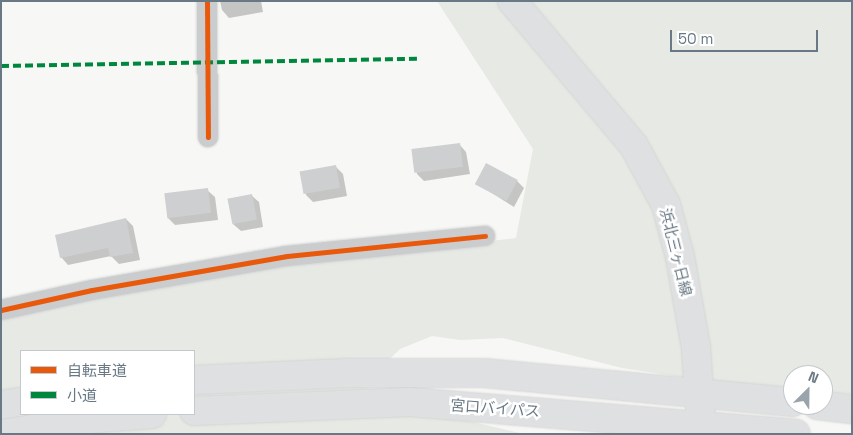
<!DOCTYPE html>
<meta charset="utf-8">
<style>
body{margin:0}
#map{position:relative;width:853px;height:435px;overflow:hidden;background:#f7f7f6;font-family:"Space Grotesk","Noto Sans JP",sans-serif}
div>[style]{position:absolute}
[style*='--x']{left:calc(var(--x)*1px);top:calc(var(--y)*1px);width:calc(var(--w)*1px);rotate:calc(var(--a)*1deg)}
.green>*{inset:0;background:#e6e9e4}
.shadow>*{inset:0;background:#0003}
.building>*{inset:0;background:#cecfd0;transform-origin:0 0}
.roads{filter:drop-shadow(0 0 1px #d4d4d4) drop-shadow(0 0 1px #d4d4d4)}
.minor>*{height:20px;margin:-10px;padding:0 10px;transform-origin:10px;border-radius:10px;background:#cbcccd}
.primary>*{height:28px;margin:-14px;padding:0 14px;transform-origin:14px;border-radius:14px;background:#dfe0e1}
.trunk>*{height:28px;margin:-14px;padding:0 14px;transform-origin:14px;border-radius:14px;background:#dfe0e1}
.quiet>*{height:4px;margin-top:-2px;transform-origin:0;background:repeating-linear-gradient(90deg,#00873e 0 8px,transparent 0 12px)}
.cycleway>*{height:5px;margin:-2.5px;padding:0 2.5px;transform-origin:2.5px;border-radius:2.5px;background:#e8590c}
span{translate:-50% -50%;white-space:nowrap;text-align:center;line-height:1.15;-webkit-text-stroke:5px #fff;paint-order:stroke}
.street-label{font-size:15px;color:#687884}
.frame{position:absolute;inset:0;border:2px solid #687884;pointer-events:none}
.legend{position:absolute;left:20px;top:350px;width:175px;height:65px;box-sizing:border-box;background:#fff;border:1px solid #c3c9ce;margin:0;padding:6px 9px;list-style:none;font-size:15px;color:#687884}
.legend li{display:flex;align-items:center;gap:10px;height:25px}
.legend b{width:25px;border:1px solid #c3c9ce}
.north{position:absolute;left:783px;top:365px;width:50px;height:50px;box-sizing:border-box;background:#fff;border:1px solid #c3c9ce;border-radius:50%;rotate:23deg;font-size:14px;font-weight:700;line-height:20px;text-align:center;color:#687884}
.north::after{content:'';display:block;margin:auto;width:18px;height:22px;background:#9aa4ac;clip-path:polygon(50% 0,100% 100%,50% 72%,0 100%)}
.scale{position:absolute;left:670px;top:30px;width:148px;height:22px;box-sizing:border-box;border:2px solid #687884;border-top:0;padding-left:6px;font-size:15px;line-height:18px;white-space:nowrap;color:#687884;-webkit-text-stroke:4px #fff;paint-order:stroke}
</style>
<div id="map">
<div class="green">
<i style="clip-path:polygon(evenodd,437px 1px,852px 1px,852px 394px,823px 392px,823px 375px,793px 375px,793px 390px,747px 387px,622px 368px,503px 338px,460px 340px,432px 336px,400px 349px,373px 375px,298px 365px,461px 419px,524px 434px,1px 434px,1px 314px,92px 290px,516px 238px,533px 149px,437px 1px,21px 351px,194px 351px,194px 414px,21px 414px,21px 351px)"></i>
</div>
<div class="shadow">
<i style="clip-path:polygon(220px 1px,261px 1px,263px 12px,229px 18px,222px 10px)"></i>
<i style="clip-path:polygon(459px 144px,466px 152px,470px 174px,424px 181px,417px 174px,413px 151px)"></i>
<i style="clip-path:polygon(335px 166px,343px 174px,347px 196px,313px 202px,306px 195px,302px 173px)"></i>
<i style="clip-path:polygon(517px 181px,524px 188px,514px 207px,476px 183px)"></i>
<i style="clip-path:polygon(207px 190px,215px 197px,218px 220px,175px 225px,168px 218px)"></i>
<i style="clip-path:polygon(251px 195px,259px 202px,263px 227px,241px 231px,233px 224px,228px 199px)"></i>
<i style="clip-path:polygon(126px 219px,133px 226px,140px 260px,119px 264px,111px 256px,68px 265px,61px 257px)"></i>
</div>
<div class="building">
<i style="left:460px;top:143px;width:24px;height:49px;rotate:83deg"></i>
<i style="left:486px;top:163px;width:36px;height:24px;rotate:28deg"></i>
<i style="left:336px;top:165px;width:23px;height:37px;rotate:80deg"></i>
<i style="left:208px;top:188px;width:25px;height:44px;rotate:83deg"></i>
<i style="left:252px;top:194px;width:26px;height:25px;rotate:79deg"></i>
<i style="clip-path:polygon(126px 218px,133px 253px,110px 257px,108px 248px,60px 258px,55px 235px)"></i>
</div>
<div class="roads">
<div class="minor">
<i style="--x:207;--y:1;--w:136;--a:89.6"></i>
<i style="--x:1;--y:310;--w:93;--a:-12.4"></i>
<i style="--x:92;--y:290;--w:198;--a:-9.9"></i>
<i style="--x:287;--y:256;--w:199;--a:-5.8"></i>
</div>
<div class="primary">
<i style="--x:512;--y:1;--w:189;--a:49.9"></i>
<i style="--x:634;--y:146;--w:67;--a:61.5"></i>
<i style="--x:666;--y:205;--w:54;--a:74.9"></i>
<i style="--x:680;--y:257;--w:92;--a:80"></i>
<i style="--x:696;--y:348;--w:86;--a:86"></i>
</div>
<div class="trunk">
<i style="--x:194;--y:380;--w:154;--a:-2.6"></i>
<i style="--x:348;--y:373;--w:136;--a:0"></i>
<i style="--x:484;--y:373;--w:310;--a:5.4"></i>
<i style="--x:1;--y:405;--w:20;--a:-9"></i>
<i style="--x:817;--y:405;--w:35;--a:7"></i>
<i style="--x:194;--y:411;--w:216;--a:-2.4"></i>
<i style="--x:410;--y:402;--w:387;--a:4.7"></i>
<i style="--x:1;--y:434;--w:99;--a:-9.3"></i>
<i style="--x:99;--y:418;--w:53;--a:-4.3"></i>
</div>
</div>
<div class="quiet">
<i style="--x:1;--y:66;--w:416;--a:-1"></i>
</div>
<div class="cycleway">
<i style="--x:207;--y:1;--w:136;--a:89.6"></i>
<i style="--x:1;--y:310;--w:93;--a:-12.4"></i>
<i style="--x:92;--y:290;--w:198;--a:-9.9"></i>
<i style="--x:287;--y:256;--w:199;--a:-5.8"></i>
</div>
<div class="street-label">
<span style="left:676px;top:252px;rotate:76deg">浜北三ヶ日線</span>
<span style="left:495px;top:408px;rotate:4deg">宮口バイパス</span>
</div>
<div class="frame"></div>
<ul class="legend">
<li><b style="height:6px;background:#e8590c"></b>自転車道</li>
<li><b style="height:6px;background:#00873e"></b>小道</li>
</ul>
<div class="north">N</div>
<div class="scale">50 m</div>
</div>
